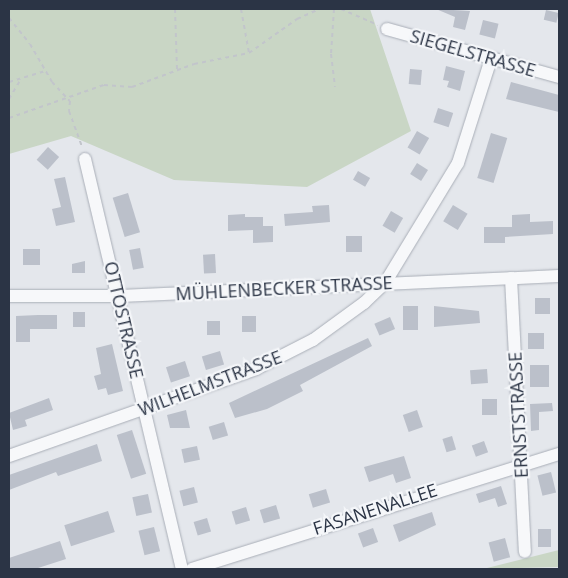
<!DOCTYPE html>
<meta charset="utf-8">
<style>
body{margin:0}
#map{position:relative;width:568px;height:578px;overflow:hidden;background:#e4e7ec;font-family:"Open Sans",sans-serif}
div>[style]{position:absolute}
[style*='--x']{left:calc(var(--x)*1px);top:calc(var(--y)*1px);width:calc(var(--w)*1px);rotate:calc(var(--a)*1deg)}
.green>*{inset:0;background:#c9d6c5}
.building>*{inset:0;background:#bbc0ca;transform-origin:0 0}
.path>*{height:2px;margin-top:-1px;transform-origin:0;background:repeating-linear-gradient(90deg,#c2c5cb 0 4px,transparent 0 8px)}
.roads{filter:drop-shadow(0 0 1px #a9aeb7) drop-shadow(0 0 1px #a9aeb7)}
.minor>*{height:12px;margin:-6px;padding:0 6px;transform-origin:6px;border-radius:6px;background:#f7f8fa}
span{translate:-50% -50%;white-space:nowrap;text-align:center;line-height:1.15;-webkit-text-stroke:4.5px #f4f6f9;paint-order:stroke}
.street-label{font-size:18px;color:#2b3445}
.frame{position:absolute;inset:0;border:10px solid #2b3445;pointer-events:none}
</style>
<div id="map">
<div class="green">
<i style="clip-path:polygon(9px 9px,370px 9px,411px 131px,307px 187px,174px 180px,71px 136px,9px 154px)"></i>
<i style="clip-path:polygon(559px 550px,559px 567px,483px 569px)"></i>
</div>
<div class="building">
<i style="clip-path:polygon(436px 9px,470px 11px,465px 30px,453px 27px,455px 17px)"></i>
<i style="left:546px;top:10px;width:13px;height:10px;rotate:13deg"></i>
<i style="left:483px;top:20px;width:16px;height:15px;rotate:14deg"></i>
<i style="clip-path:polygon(446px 66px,465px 71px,460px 91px,447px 87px,449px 81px,443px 80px)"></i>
<i style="left:410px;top:69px;width:12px;height:15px;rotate:5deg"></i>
<i style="clip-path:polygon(511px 82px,559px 95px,559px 112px,506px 99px)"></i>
<i style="left:438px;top:108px;width:16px;height:15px;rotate:18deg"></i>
<i style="left:417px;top:131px;width:14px;height:19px;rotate:30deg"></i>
<i style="left:491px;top:133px;width:17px;height:47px;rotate:17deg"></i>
<i style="left:48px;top:147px;width:15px;height:17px;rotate:42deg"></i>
<i style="left:417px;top:163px;width:13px;height:13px;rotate:32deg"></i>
<i style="left:358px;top:171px;width:14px;height:10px;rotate:30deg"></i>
<i style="clip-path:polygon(65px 177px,75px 222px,56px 226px,52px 209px,61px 207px,54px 179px)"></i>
<i style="left:128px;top:193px;width:41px;height:16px;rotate:73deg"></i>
<i style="clip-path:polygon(329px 205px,330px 222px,285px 226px,284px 214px,313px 212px,312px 206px)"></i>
<i style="left:453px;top:205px;width:17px;height:19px;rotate:31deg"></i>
<i style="left:391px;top:211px;width:14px;height:17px;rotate:30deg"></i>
<i style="clip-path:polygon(245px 214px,245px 217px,263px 217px,263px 226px,273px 226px,273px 242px,253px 243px,253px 230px,228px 231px,228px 215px)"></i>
<i style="clip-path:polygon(530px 214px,530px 222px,553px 221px,553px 234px,505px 237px,505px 243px,484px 243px,484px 227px,512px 227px,512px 215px)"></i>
<i style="left:346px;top:236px;width:16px;height:16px"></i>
<i style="left:140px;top:248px;width:20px;height:11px;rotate:79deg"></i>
<i style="left:23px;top:249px;width:17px;height:16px"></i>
<i style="left:215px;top:254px;width:19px;height:12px;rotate:87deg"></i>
<i style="clip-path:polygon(85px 261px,85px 273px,72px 273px,72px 264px)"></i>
<i style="left:535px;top:298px;width:15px;height:16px"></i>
<i style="left:403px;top:306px;width:15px;height:24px"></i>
<i style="clip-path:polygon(434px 306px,479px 311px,480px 323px,434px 327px)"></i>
<i style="left:73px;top:312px;width:12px;height:15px"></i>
<i style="clip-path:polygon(38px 315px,57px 315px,57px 329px,30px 329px,30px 342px,16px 342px,16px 316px)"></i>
<i style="left:256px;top:316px;width:16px;height:14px;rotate:90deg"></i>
<i style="left:390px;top:317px;width:13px;height:17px;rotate:67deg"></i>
<i style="left:207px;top:321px;width:13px;height:14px"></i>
<i style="left:544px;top:333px;width:16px;height:16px;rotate:90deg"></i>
<i style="clip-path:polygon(368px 338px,372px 346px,300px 385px,303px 391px,267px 409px,235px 418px,229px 403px)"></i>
<i style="clip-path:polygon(112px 344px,123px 391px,108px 395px,106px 388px,98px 390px,94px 376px,101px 374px,96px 348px)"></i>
<i style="left:220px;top:351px;width:14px;height:19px;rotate:73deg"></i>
<i style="left:185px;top:361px;width:16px;height:20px;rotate:72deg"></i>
<i style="left:530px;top:365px;width:19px;height:22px"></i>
<i style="left:487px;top:369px;width:14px;height:17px;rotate:86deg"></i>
<i style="clip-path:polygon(49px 398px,53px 410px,25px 420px,27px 426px,13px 430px,9px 413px)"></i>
<i style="left:482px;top:399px;width:15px;height:16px"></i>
<i style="clip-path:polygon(552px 403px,553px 411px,539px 412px,539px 430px,531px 431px,530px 404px)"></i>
<i style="clip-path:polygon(186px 410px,190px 428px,170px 428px,167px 415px)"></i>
<i style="left:417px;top:410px;width:18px;height:15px;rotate:71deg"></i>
<i style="left:224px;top:422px;width:14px;height:16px;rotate:73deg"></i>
<i style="left:132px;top:430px;width:46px;height:16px;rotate:72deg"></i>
<i style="left:452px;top:436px;width:14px;height:10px;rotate:73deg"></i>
<i style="left:484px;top:441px;width:12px;height:13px;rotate:70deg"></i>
<i style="clip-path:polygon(97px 444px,102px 461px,58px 476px,56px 472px,9px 490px,9px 475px)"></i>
<i style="left:197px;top:446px;width:14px;height:16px;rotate:78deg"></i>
<i style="clip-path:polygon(404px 456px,411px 478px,396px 483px,393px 474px,369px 482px,364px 467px)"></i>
<i style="left:551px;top:472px;width:21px;height:14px;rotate:76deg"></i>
<i style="clip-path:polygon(501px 486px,507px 504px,498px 507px,495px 498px,479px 503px,476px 494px)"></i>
<i style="left:194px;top:487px;width:16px;height:15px;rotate:76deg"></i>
<i style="left:326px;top:489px;width:14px;height:18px;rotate:73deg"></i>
<i style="left:148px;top:494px;width:19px;height:16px;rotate:78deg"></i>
<i style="left:276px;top:505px;width:14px;height:17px;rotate:73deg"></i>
<i style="left:246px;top:507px;width:14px;height:15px;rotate:73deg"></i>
<i style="left:108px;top:511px;width:22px;height:46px;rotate:72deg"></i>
<i style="clip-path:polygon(432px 512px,436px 525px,399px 542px,393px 525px)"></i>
<i style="left:207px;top:518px;width:14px;height:14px;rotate:73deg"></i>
<i style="left:154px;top:527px;width:25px;height:16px;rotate:76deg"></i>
<i style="left:373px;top:528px;width:15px;height:16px;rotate:70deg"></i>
<i style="left:551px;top:529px;width:18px;height:13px;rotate:90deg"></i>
<i style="left:505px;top:538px;width:20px;height:17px;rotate:75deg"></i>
<i style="clip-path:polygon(60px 541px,66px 559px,35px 569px,9px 569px,9px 558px)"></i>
</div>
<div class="path">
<i style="--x:175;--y:9;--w:61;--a:88.1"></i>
<i style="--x:241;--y:9;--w:45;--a:79.7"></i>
<i style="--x:249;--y:53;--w:59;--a:-35.3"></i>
<i style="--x:297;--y:19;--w:24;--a:-24"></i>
<i style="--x:334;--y:9;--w:45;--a:93.8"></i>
<i style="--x:331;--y:54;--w:33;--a:83"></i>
<i style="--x:341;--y:9;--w:40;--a:23.4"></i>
<i style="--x:9;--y:18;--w:33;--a:51"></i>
<i style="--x:30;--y:44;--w:44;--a:59.9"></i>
<i style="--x:52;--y:82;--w:26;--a:47"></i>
<i style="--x:70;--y:101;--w:10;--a:96"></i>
<i style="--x:69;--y:111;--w:38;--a:70"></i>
<i style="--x:9;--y:82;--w:37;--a:-17"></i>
<i style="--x:9;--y:99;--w:23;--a:-59"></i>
<i style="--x:9;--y:118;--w:101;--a:-19.2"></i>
<i style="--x:104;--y:85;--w:28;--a:4"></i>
<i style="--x:132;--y:87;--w:66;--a:-20.4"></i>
<i style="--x:194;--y:64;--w:56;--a:-11.3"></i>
<i style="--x:557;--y:569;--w:2;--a:0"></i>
</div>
<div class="roads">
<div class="minor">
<i style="--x:387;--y:29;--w:179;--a:15.6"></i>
<i style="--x:85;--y:159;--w:421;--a:76.7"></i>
<i style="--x:511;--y:278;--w:274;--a:87.1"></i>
<i style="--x:9;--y:296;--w:111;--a:0"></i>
<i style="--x:120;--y:296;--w:439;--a:-2.6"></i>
<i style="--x:9;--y:456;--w:262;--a:-19.4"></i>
<i style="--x:256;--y:369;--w:64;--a:-27"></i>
<i style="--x:313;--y:340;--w:63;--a:-36"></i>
<i style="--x:364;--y:303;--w:29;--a:-44"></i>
<i style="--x:385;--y:283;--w:140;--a:-58.7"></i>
<i style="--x:458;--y:163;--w:109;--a:-72.4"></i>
<i style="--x:192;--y:569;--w:385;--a:-17.4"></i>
</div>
</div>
<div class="street-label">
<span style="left:473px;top:53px;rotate:16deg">SIEGELSTRASSE</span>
<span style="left:284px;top:288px;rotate:-3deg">MÜHLENBECKER STRASSE</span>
<span style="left:124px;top:320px;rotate:77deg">OTTOSTRASSE</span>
<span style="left:210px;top:383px;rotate:-21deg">WILHELMSTRASSE</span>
<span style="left:518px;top:415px;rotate:-93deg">ERNSTSTRASSE</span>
<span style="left:375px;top:509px;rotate:-18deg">FASANENALLEE</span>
</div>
<div class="frame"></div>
</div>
